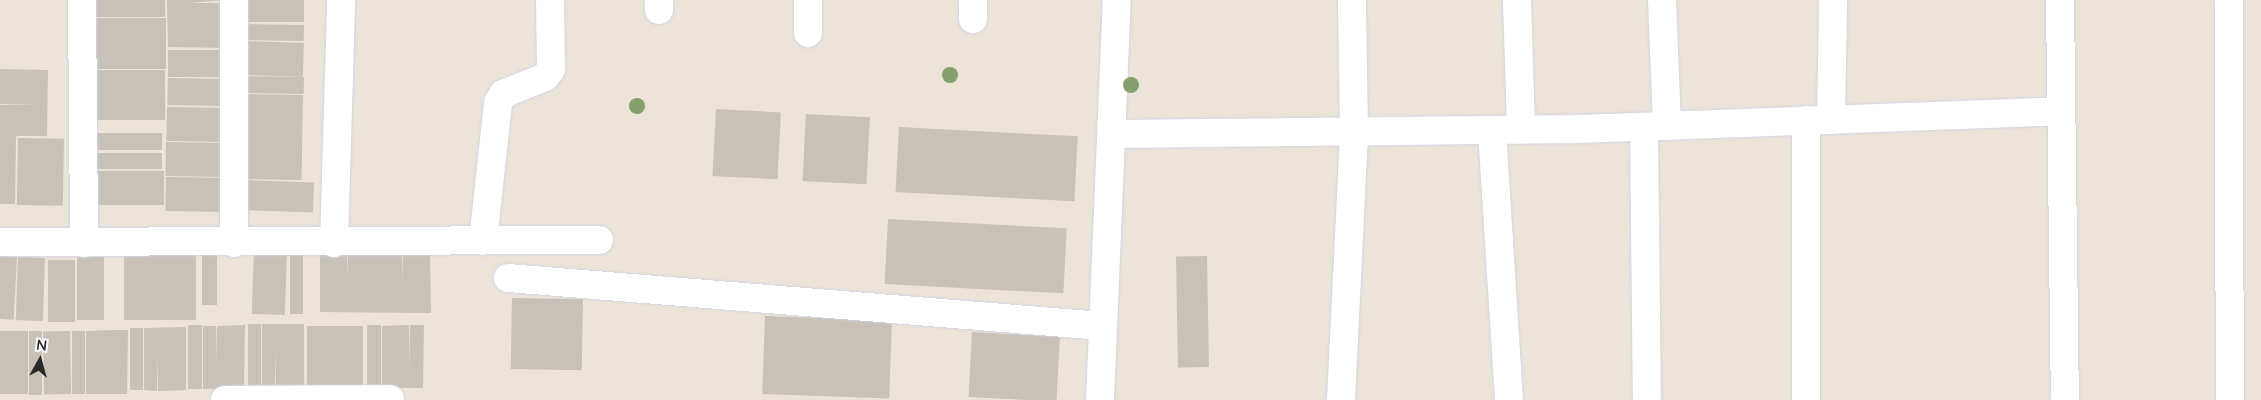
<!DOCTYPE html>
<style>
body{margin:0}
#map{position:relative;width:2261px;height:400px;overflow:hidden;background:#ece3d9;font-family:Lato,sans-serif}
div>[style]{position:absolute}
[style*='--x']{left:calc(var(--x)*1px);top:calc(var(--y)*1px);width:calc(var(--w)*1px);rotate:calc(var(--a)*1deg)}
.building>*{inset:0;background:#c7c1b8;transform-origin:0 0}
.roads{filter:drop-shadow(0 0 1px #cfd4e3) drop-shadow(0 0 1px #cfd4e3)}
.street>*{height:28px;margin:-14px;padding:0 14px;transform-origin:14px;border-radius:14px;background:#fff}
.trees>*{width:16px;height:16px;margin:-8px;border-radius:50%;background:#83a06d}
span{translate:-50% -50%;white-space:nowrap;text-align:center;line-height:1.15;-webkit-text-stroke:5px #fff;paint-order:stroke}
.north{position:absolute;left:15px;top:335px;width:50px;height:50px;-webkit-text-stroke:4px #fff;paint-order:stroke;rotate:7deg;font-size:14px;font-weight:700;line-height:20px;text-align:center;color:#292929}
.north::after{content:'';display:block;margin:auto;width:18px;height:22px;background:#292929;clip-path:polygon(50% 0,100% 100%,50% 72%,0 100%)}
</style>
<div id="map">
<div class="building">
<i style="left:92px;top:0;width:73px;height:17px"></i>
<i style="clip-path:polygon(167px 0,227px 0,189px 3px,227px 3px,227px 48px,168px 47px)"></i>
<i style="left:244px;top:0;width:60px;height:22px"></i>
<i style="left:92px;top:18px;width:74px;height:51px"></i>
<i style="left:244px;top:24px;width:60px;height:16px;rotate:1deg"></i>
<i style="left:244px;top:41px;width:60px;height:34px;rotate:2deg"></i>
<i style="left:168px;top:50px;width:59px;height:27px"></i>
<i style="clip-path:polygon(0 69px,48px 70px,47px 136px,16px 136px,15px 204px,0 204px,0 105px,39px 105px,0 104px)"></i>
<i style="left:91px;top:70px;width:74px;height:50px"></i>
<i style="left:244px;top:76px;width:60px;height:17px;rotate:1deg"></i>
<i style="left:168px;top:78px;width:60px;height:27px;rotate:1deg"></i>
<i style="left:243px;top:94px;width:60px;height:85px;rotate:1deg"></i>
<i style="left:167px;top:107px;width:60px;height:34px;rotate:1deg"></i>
<i style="left:716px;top:109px;width:65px;height:67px;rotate:3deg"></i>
<i style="left:806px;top:114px;width:64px;height:67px;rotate:3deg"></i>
<i style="left:899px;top:127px;width:179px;height:65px;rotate:3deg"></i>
<i style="left:89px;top:133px;width:73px;height:17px"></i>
<i style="left:18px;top:138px;width:46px;height:67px;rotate:1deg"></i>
<i style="left:166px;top:142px;width:60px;height:34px;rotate:1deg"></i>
<i style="left:88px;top:153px;width:74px;height:16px"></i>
<i style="left:91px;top:171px;width:73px;height:34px"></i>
<i style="left:166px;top:177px;width:61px;height:34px;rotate:1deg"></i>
<i style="left:243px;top:180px;width:71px;height:30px;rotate:2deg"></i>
<i style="left:888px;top:219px;width:179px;height:65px;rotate:3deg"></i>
<i style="left:124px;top:250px;width:72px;height:70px"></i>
<i style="left:254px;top:250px;width:33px;height:64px;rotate:2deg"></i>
<i style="clip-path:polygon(320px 250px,347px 250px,347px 278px,348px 250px,402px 250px,403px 283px,403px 250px,430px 250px,431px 313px,320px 312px)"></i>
<i style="left:290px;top:252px;width:13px;height:62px"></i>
<i style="left:202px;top:255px;width:15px;height:50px"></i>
<i style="left:0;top:256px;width:17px;height:63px;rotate:3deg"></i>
<i style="left:1207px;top:256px;width:111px;height:31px;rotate:89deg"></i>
<i style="left:18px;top:257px;width:27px;height:63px;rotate:2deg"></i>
<i style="left:77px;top:257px;width:27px;height:63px"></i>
<i style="left:48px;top:260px;width:27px;height:62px"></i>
<i style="left:512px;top:298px;width:71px;height:71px;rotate:1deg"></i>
<i style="left:765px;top:316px;width:127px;height:78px;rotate:2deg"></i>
<i style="left:248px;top:324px;width:13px;height:63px"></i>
<i style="clip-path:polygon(262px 324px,304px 324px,304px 387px,276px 387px,275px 350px,275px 388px,262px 388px)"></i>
<i style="left:188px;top:325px;width:14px;height:64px"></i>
<i style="clip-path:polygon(245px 325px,244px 388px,203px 389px,203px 326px,216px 326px,217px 363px,217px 326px)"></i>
<i style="left:367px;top:325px;width:14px;height:63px"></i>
<i style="clip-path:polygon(409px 325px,410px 372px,410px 325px,424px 325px,423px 388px,382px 388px,382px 326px)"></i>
<i style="left:307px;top:326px;width:14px;height:63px"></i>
<i style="left:363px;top:326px;width:63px;height:42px;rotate:90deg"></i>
<i style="clip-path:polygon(186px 327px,186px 390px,158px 391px,157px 353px,157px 391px,144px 390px,144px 328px)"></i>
<i style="left:130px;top:328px;width:13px;height:62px"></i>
<i style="clip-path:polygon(115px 330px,128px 330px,127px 394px,86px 394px,86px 331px)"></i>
<i style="left:28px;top:331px;width:63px;height:28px;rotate:90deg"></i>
<i style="left:29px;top:331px;width:13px;height:64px"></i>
<i style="left:70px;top:331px;width:63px;height:27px;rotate:89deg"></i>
<i style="left:72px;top:331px;width:13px;height:63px"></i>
<i style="left:972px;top:332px;width:88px;height:65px;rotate:3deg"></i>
</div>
<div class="roads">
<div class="street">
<i style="--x:82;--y:0;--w:243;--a:89.5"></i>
<i style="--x:234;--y:0;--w:243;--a:90"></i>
<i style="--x:659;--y:0;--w:10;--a:90"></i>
<i style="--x:808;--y:0;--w:33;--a:90"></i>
<i style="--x:973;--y:0;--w:19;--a:90"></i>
<i style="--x:1517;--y:0;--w:129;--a:88.2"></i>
<i style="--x:1662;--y:0;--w:126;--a:87.7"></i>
<i style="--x:2060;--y:0;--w:400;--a:89.3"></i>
<i style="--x:2229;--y:0;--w:400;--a:89.9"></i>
<i style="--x:1806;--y:120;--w:280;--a:90"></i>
<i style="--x:1831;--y:120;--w:120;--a:-89"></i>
<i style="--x:1644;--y:127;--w:273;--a:89.4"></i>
<i style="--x:1492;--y:130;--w:271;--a:86.4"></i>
<i style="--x:1113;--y:134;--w:466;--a:-0.6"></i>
<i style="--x:1579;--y:129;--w:482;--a:-2.1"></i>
<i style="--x:483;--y:241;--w:139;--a:-83.8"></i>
<i style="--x:498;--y:103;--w:10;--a:-61"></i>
<i style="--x:503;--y:94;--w:45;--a:-22"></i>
<i style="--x:545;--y:77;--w:10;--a:-53"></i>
<i style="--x:551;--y:69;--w:69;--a:-90.8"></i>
<i style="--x:0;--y:242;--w:599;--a:-0.19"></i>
<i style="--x:334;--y:243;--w:243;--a:-88.3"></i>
<i style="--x:508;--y:278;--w:596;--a:4.62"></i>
<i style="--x:225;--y:400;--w:165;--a:-0.3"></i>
<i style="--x:1100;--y:400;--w:400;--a:-87.6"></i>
<i style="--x:1341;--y:400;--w:269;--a:-87.2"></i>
<i style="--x:1354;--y:131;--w:131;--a:-90.9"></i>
</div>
</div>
<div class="trees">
<i style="left:950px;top:75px"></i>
<i style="left:1131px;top:85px"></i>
<i style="left:637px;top:106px"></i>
</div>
<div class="north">N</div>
</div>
